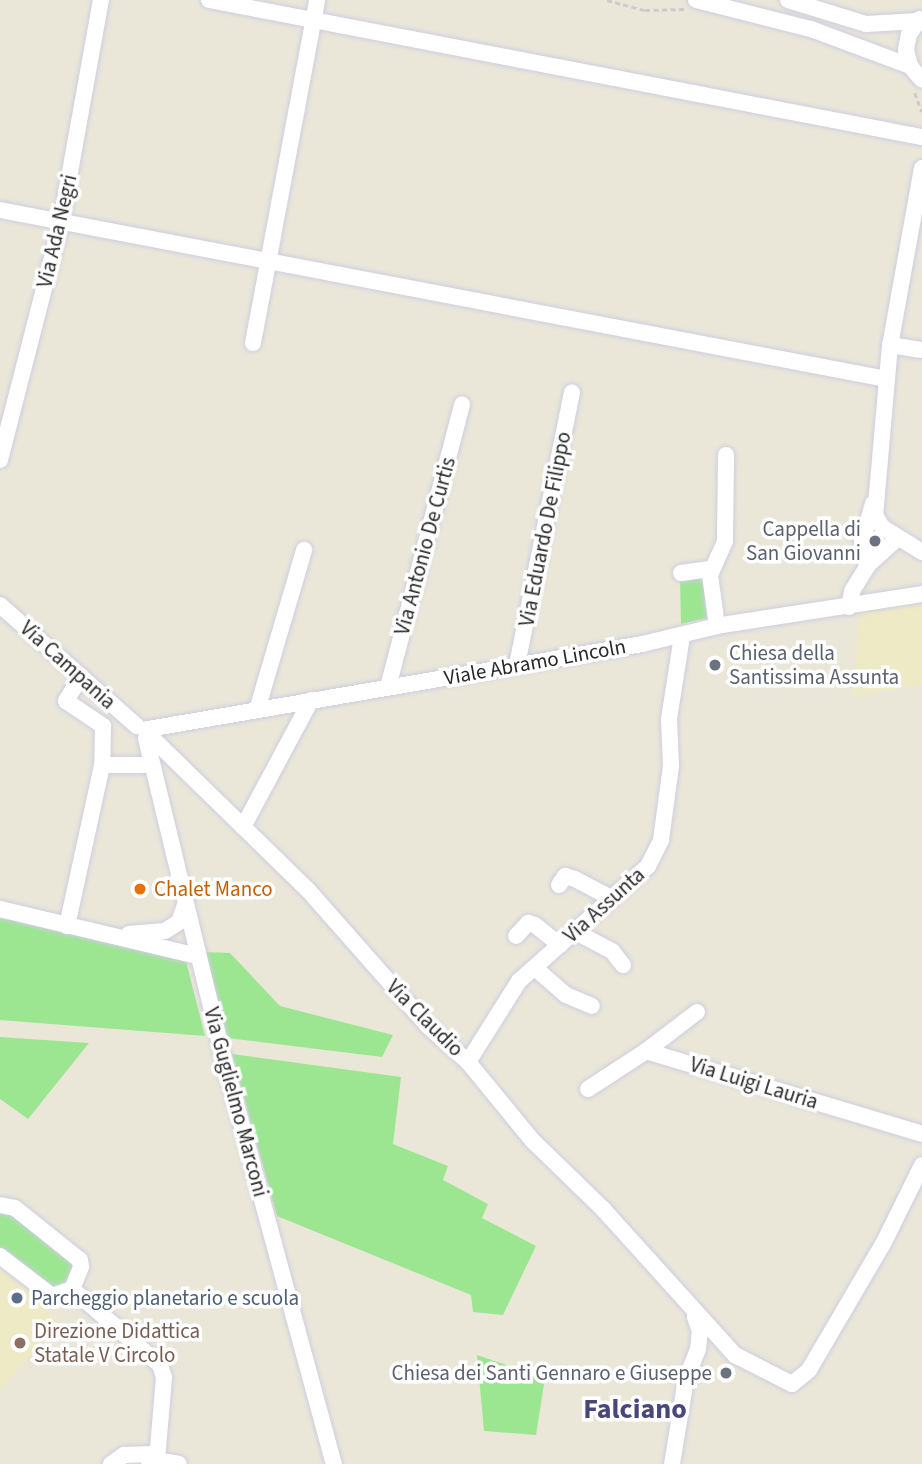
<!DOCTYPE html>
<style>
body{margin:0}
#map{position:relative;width:922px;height:1464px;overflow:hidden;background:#ebe7d8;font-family:"Source Sans 3",sans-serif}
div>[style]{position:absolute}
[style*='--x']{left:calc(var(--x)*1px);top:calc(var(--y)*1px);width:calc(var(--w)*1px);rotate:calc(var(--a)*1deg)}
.education>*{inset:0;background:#eeeac6}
.green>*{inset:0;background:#9ce691}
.path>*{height:2.5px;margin-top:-1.25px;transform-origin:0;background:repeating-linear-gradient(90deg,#cbcbcb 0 5px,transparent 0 8.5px)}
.roads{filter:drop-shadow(0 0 2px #cecde2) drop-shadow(0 0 2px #cecde2)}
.minor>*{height:16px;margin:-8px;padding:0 8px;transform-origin:8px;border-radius:8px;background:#fff}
.dots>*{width:19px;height:19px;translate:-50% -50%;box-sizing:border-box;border:4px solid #fff;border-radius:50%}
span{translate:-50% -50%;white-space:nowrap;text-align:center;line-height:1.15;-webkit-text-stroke:7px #fff;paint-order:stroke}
.street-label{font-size:21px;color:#282828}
.worship-label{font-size:21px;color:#5b616d}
.right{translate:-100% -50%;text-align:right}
.left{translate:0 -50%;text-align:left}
.food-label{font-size:21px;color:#c56008}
.service-label{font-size:21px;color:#4e5e75}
.education-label{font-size:21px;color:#785e54}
.district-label{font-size:28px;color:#48467a;font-weight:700}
</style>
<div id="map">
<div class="education">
<i style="clip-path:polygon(922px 594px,922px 685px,852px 696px,861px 605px)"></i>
<i style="clip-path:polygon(0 1266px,59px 1321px,0 1391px)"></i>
</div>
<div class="green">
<i style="clip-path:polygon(703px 578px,707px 618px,681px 624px,680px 579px)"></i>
<i style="clip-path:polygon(0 918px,186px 961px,205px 1036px,0 1020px)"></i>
<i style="clip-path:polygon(205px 952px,230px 953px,280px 1006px,393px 1035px,382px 1057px,228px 1038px)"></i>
<i style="clip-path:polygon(0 1037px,89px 1043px,28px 1119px,0 1099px)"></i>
<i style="clip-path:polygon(232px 1054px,401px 1077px,393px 1144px,448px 1166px,443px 1180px,488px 1204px,482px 1218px,536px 1246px,503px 1315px,473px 1312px,471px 1295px,277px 1216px)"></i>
<i style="clip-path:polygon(8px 1204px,81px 1267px,52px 1296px,0 1255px,0 1211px)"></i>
<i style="clip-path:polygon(477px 1355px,545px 1378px,536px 1435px,484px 1431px)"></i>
</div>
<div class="path">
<i style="--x:607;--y:0;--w:39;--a:15"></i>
<i style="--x:645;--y:10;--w:41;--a:-1.4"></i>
<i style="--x:915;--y:93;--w:20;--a:70"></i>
</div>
<div class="roads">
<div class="minor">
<i style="--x:209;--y:0;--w:726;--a:10.88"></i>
<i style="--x:696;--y:0;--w:119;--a:14.2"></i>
<i style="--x:811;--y:29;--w:106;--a:20.5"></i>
<i style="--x:788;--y:0;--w:82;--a:17.1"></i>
<i style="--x:866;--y:24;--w:52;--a:-3.3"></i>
<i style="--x:920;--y:19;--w:19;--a:126"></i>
<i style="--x:909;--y:34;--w:16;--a:101"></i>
<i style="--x:906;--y:50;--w:16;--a:76"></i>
<i style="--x:910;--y:66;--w:18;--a:49"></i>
<i style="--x:922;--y:168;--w:180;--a:100.2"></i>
<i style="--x:890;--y:345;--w:171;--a:95"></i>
<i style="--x:875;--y:515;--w:14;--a:60"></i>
<i style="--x:882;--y:527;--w:47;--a:32"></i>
<i style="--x:0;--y:210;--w:903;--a:10.79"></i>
<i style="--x:253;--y:343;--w:349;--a:-79.4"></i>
<i style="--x:890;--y:345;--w:32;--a:9"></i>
<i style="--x:0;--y:460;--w:246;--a:-75.6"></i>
<i style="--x:61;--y:222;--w:226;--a:-79.8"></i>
<i style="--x:867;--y:567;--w:25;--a:-101"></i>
<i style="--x:862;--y:542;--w:40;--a:-74"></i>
<i style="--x:681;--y:573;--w:29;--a:-8"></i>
<i style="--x:0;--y:605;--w:183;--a:41.5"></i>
<i style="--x:849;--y:607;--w:16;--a:-79"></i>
<i style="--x:852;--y:591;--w:32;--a:-58"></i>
<i style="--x:869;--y:564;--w:39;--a:-42"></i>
<i style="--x:717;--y:626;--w:51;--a:-97.8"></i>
<i style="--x:710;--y:575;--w:37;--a:-66"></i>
<i style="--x:725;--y:541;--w:86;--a:-89.3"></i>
<i style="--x:517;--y:665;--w:278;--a:-78.6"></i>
<i style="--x:81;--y:676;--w:29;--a:121"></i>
<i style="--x:66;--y:701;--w:45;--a:34"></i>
<i style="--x:103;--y:726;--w:39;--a:91"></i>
<i style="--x:388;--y:687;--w:292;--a:-75.3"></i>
<i style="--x:257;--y:710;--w:167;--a:-73.6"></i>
<i style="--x:148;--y:729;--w:501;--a:-9.76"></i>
<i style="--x:642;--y:644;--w:82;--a:-13.4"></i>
<i style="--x:722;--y:625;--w:202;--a:-8.8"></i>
<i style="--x:148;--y:734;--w:223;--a:44.3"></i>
<i style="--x:308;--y:890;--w:180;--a:48.6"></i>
<i style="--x:427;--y:1025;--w:55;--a:42.1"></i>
<i style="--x:468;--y:1062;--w:102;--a:50.6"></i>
<i style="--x:533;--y:1141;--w:98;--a:44.2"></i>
<i style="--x:603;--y:1209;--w:197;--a:47.9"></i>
<i style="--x:735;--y:1355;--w:64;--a:27"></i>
<i style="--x:792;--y:1384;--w:22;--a:-39"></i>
<i style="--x:809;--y:1370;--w:146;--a:-59.6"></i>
<i style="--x:883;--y:1244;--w:88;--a:-63.7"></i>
<i style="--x:146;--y:738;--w:316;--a:76.4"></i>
<i style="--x:220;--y:1045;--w:434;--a:74.8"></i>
<i style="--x:243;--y:827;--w:144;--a:-61.8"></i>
<i style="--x:559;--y:885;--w:11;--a:-56"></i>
<i style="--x:565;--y:876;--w:10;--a:17"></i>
<i style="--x:575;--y:879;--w:41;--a:27.8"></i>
<i style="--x:0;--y:909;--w:203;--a:13.4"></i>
<i style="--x:67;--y:926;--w:165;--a:-77.7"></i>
<i style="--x:102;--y:765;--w:50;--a:0"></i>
<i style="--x:574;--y:931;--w:43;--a:27.8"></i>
<i style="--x:612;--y:951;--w:18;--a:52"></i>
<i style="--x:129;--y:934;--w:36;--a:-5"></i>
<i style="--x:165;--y:931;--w:17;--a:-33"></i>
<i style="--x:179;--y:922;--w:18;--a:-71"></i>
<i style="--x:516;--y:936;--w:18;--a:-47"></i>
<i style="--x:528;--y:923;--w:7;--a:16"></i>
<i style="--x:535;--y:925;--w:32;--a:39"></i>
<i style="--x:535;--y:968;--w:41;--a:41.1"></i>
<i style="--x:566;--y:995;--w:28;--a:23"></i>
<i style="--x:697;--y:1012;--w:64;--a:142.6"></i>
<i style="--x:646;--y:1051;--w:288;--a:16.7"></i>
<i style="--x:468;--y:1062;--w:96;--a:-57.8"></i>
<i style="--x:519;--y:981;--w:173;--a:-41.7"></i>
<i style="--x:648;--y:866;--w:29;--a:-63"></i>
<i style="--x:661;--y:840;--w:75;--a:-82.3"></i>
<i style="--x:671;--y:766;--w:47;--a:-92.4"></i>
<i style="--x:669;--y:719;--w:84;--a:-81.1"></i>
<i style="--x:588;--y:1089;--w:69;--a:-33.2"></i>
<i style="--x:0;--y:1205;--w:15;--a:11"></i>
<i style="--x:15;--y:1208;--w:83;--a:38.7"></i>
<i style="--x:80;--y:1260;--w:7;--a:82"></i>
<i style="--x:81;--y:1267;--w:24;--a:112"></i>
<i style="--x:72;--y:1289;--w:21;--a:161"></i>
<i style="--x:52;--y:1296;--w:66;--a:-142.4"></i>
<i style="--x:72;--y:1289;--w:116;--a:40.8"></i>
<i style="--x:160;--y:1365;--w:13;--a:72"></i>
<i style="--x:164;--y:1377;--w:83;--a:94.8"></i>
<i style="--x:111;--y:1464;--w:16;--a:-35"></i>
<i style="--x:124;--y:1455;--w:33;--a:-2"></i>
<i style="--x:149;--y:1464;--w:9;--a:-27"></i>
<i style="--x:157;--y:1460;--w:22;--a:10"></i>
<i style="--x:672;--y:1464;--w:86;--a:-80.6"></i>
<i style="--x:686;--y:1379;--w:32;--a:-68"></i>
<i style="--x:698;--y:1349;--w:18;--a:-84"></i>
<i style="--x:700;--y:1331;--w:15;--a:-110"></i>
</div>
</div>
<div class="dots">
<i style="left:875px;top:541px;background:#6b7280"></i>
<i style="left:715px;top:665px;background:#6b7280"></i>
<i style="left:140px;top:889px;background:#e8710a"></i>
<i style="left:17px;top:1298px;background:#5c6f8a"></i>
<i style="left:20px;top:1343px;background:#8d6e63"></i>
<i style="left:726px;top:1373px;background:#6b7280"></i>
</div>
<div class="street-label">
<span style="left:57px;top:231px;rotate:-77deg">Via Ada Negri</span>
<span style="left:545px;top:529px;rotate:-79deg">Via Eduardo De Filippo</span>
<span style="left:425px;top:546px;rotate:-75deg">Via Antonio De Curtis</span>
<span style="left:535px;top:662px;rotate:-10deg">Viale Abramo Lincoln</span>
<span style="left:68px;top:665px;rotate:42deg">Via Campania</span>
<span style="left:604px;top:905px;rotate:-42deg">Via Assunta</span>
<span style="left:425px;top:1018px;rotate:45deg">Via Claudio</span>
<span style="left:754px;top:1083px;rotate:17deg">Via Luigi Lauria</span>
<span style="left:236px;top:1102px;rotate:75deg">Via Guglielmo Marconi</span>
</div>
<div class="worship-label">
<span class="right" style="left:861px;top:541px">Cappella di<br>San Giovanni</span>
<span class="left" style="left:729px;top:665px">Chiesa della<br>Santissima Assunta</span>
<span class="right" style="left:712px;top:1373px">Chiesa dei Santi Gennaro e Giuseppe</span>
</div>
<div class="food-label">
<span class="left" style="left:154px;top:889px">Chalet Manco</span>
</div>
<div class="service-label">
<span class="left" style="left:31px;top:1298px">Parcheggio planetario e scuola</span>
</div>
<div class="education-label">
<span class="left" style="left:34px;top:1343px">Direzione Didattica<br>Statale V Circolo</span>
</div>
<div class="district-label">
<span style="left:635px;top:1409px">Falciano</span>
</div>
</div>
